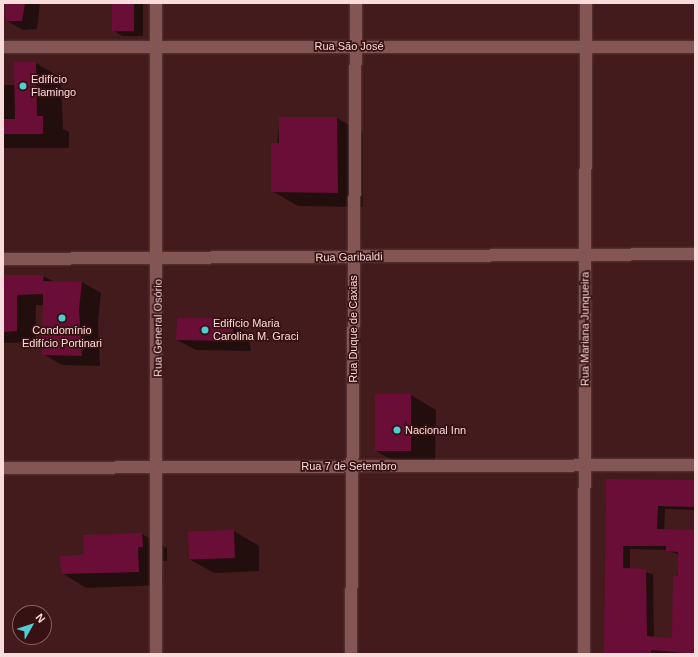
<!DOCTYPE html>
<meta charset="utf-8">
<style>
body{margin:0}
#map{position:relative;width:698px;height:657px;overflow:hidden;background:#431b1c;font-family:Helvetica,sans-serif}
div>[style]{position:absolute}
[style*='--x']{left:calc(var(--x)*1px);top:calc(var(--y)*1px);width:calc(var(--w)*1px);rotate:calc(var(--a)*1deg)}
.shadow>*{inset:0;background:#0007}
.building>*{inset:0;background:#6a0e37;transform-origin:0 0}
.roads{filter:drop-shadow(0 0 1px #593839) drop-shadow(0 0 1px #593839)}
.street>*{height:12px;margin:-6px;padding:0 6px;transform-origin:6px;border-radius:6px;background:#835655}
.dots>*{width:11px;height:11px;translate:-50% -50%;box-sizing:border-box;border:2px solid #381113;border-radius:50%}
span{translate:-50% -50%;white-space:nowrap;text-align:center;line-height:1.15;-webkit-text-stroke:3.5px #381113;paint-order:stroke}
.street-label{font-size:11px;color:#f8dcdb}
.poi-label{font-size:11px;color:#f8dcdb}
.left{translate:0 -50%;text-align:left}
.frame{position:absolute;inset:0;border:4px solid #f8dcdb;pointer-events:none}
.north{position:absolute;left:12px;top:605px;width:40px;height:40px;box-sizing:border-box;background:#381113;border:1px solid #856263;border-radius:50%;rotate:51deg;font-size:11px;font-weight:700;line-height:16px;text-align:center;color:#f8dcdb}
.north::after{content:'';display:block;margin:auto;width:14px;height:18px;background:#51ccd3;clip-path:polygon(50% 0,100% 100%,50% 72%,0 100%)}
</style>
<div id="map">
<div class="shadow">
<i style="clip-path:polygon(6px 3px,40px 3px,37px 29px,23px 30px,7px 21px)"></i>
<i style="clip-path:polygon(113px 3px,143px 3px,143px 36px,122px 36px,113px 30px)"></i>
<i style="clip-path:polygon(36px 63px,61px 78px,63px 129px,69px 132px,69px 148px,3px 148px,3px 85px,15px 85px)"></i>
<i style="clip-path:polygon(280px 118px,337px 118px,363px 133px,363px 207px,298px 206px,272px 191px)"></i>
<i style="clip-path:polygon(3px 276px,43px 276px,55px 282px,82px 282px,101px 293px,98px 321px,100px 366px,62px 365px,43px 354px,44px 305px,36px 305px,35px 342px,3px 343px)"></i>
<i style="clip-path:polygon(221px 319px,248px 334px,251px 351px,196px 350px,177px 340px)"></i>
<i style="clip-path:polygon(376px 395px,411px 395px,436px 410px,435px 466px,400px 465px,376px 451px)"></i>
<i style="clip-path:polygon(evenodd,607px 480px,695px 481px,695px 510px,665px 509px,664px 531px,695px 531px,695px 654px,605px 654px,607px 480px,630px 549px,667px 550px,679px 555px,673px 639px,654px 637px,653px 574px,630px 569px,630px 549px)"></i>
<i style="clip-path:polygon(234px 531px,259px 546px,259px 571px,214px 573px,189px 559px,189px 533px)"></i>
<i style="clip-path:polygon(142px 534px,167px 548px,167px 561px,162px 561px,163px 585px,86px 588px,62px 573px,85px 556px,84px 536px)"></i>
</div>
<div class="building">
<i style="clip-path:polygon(5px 3px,25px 3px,22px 21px,6px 21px)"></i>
<i style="left:112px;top:3px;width:22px;height:28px"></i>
<i style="clip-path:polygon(14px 62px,36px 62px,37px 116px,43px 116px,43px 134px,3px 134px,3px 119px,15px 119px)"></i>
<i style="clip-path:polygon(279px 117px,337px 117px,338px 193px,271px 192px,271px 143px,279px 143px)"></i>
<i style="clip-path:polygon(3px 275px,44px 275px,43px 281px,82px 282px,79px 309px,82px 356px,42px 355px,43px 294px,17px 295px,17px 331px,3px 332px)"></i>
<i style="clip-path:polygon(177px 318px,222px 318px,222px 323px,229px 323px,229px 328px,233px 328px,233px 341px,176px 340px)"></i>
<i style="left:375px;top:394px;width:36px;height:57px"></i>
<i style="clip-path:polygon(evenodd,606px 479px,695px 480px,695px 507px,658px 506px,657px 529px,695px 530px,695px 654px,651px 650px,651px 654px,604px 654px,606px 479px,623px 546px,666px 546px,666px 551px,678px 552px,678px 576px,673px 576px,672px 638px,647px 636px,646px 569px,623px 568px,623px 546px)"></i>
<i style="left:234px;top:530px;width:28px;height:46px;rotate:88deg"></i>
<i style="clip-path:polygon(142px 533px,143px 547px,138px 547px,139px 572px,61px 574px,60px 556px,84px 555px,83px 535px)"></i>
</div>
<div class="roads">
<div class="street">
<i style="--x:3;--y:47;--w:692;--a:0"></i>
<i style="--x:3;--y:259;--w:692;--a:-0.41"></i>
<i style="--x:3;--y:468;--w:692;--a:-0.25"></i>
<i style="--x:156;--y:654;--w:651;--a:-90"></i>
<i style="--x:351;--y:654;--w:651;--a:-89.56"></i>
<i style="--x:584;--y:654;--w:651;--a:-89.82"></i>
</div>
</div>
<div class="dots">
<i style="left:23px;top:86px;background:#51ccd3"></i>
<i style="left:62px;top:318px;background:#51ccd3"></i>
<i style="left:205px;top:330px;background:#51ccd3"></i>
<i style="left:397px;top:430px;background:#51ccd3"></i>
</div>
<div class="street-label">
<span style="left:349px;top:46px">Rua São José</span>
<span style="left:349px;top:257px;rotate:-1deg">Rua Garibaldi</span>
<span style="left:158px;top:328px;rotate:-90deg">Rua General Osório</span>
<span style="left:353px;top:329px;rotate:-90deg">Rua Duque de Caxias</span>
<span style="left:585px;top:329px;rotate:-90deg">Rua Mariana Junqueira</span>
<span style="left:349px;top:466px">Rua 7 de Setembro</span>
</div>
<div class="poi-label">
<span class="left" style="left:31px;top:86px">Edifício<br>Flamingo</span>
<span class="left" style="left:213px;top:330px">Edifício Maria<br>Carolina M. Graci</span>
<span style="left:62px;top:337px">Condomínio<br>Edifício Portinari</span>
<span class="left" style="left:405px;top:430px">Nacional Inn</span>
</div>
<div class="frame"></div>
<div class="north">N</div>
</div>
